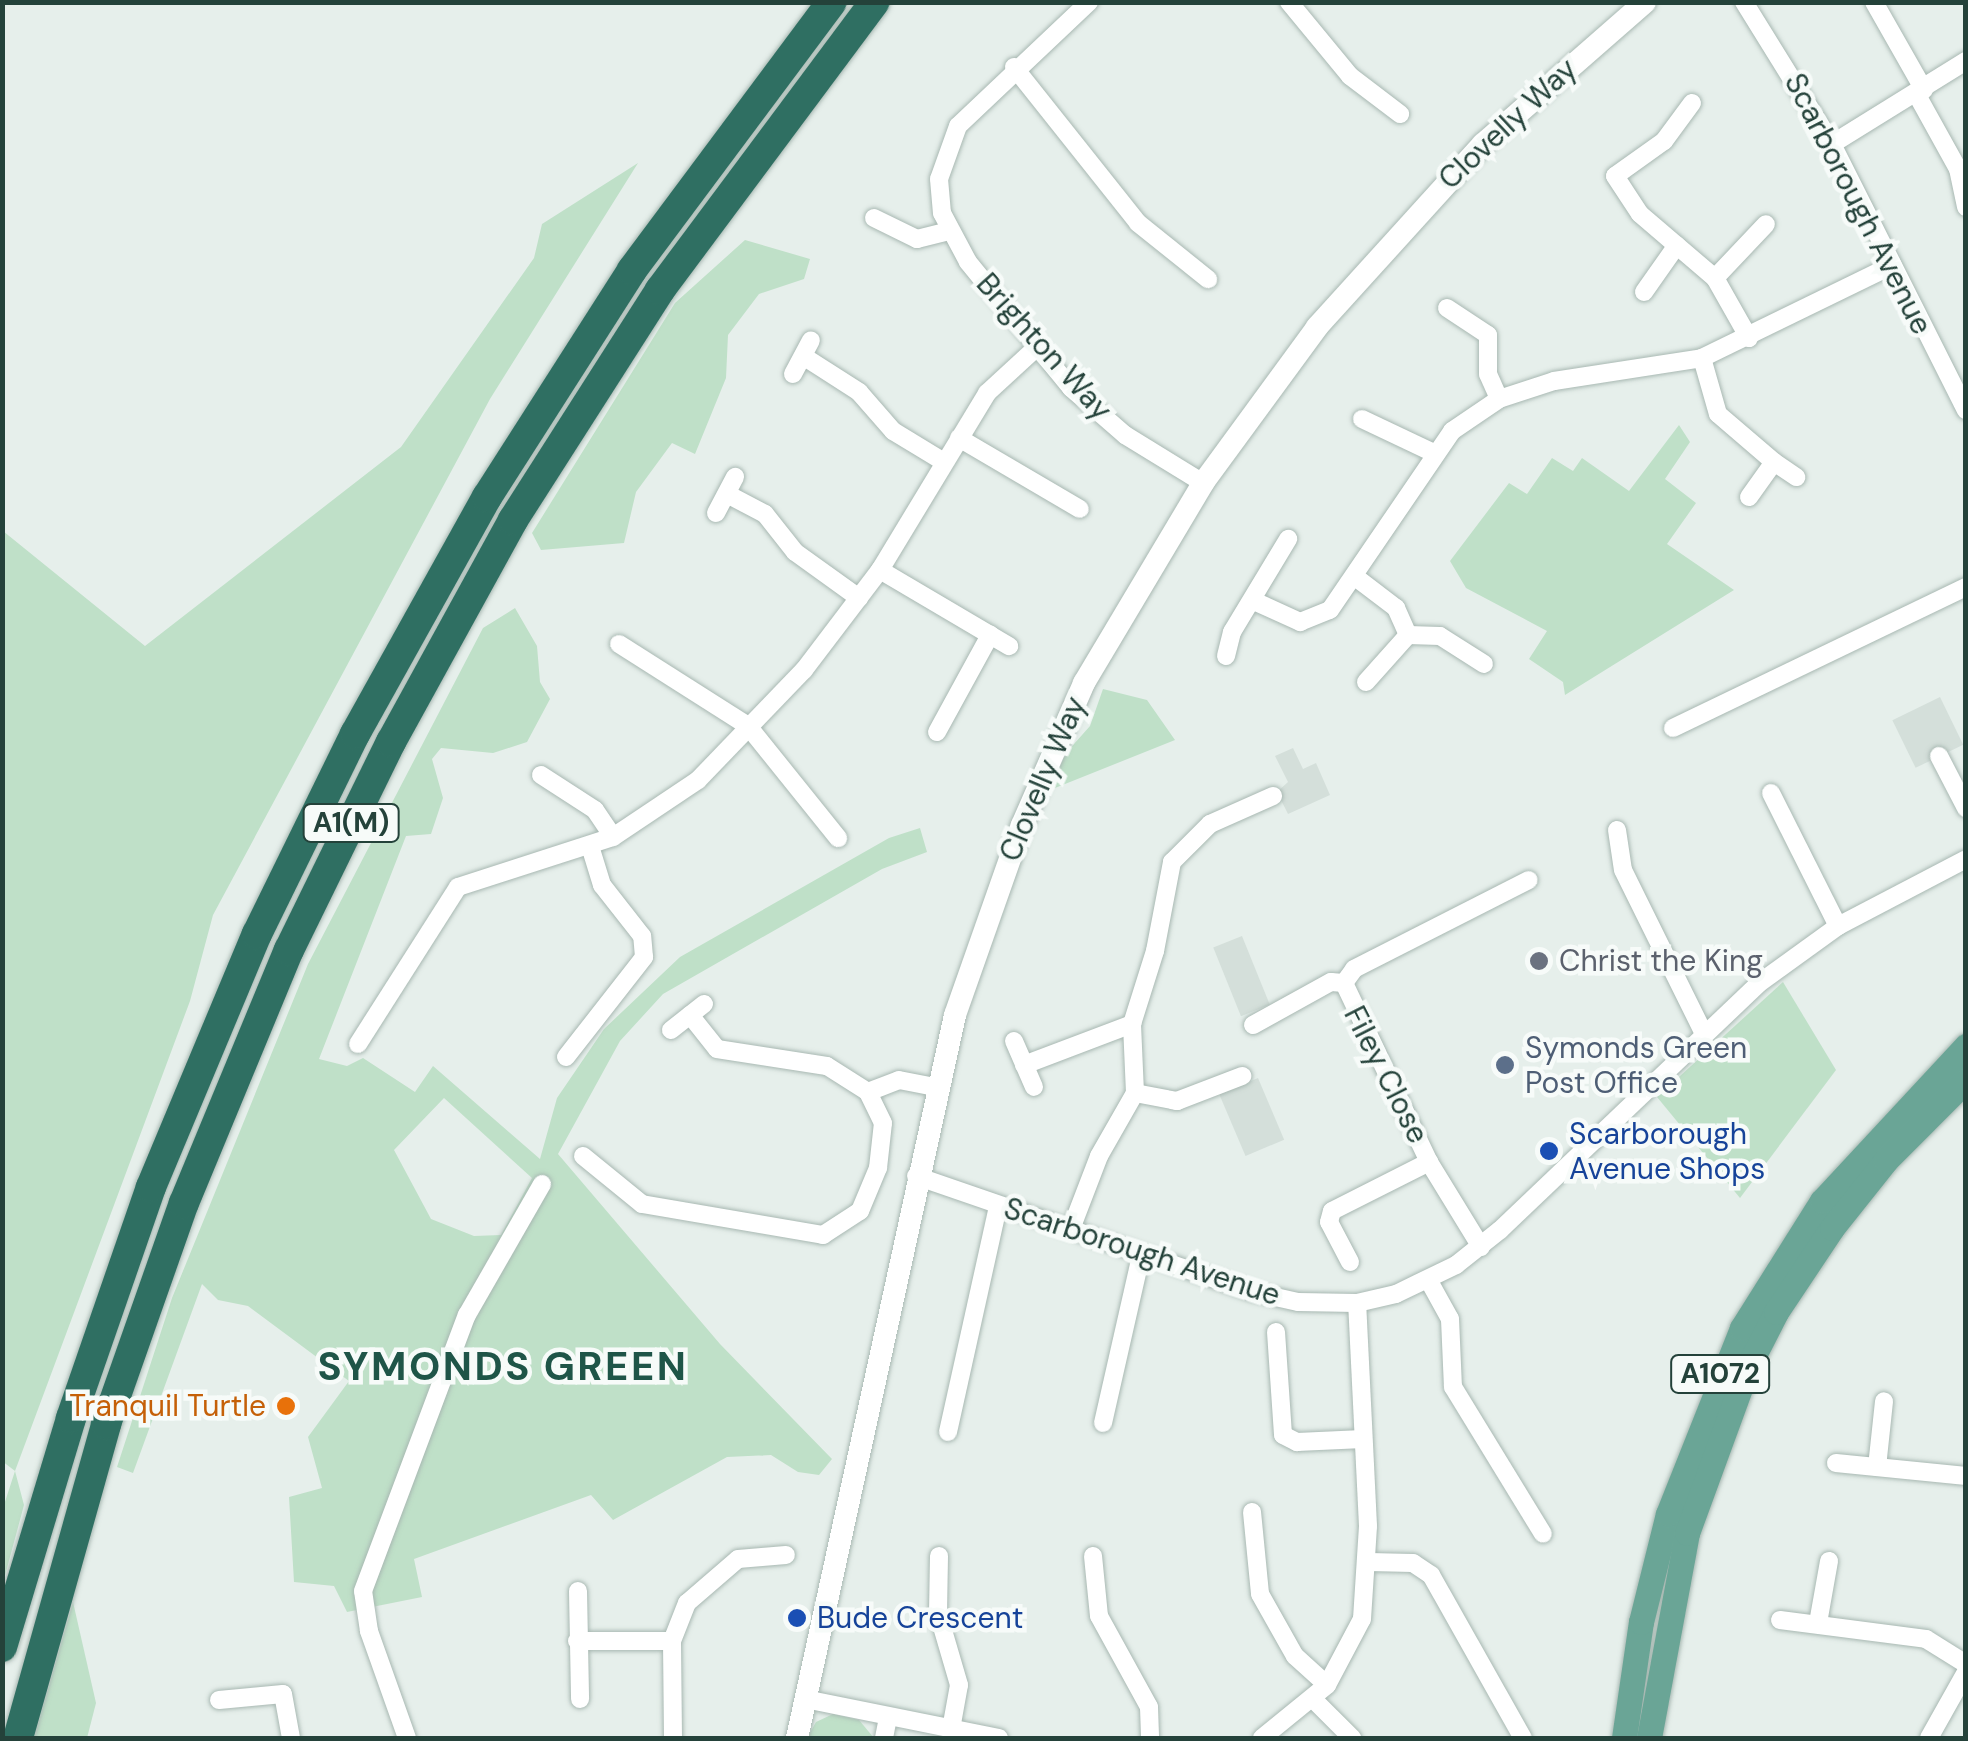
<!DOCTYPE html>
<style>
body{margin:0}
#map{position:relative;width:1968px;height:1741px;overflow:hidden;background:#e6efeb;font-family:"DM Sans",sans-serif}
div>[style]{position:absolute}
[style*='--x']{left:calc(var(--x)*1px);top:calc(var(--y)*1px);width:calc(var(--w)*1px);rotate:calc(var(--a)*1deg)}
.built>*{inset:0;background:#d4dfda;transform-origin:0 0}
.green>*{inset:0;background:#bfe0c8}
.roads{filter:drop-shadow(0 0 2px #a8b8b2) drop-shadow(0 0 2px #a8b8b2)}
.street>*{height:18px;margin:-9px;padding:0 9px;transform-origin:9px;border-radius:9px;background:#fff}
.secondary>*{height:22px;margin:-11px;padding:0 11px;transform-origin:11px;border-radius:11px;background:#fff}
.primary>*{height:25px;margin:-12.5px;padding:0 12.5px;transform-origin:12.5px;border-radius:12.5px;background:#6aa596}
.highway>*{height:30px;margin:-15px;padding:0 15px;transform-origin:15px;border-radius:15px;background:#2f6f62}
.dots>*{width:28px;height:28px;translate:-50% -50%;box-sizing:border-box;border:5px solid #f7fbf9;border-radius:50%}
span{translate:-50% -50%;white-space:nowrap;text-align:center;line-height:1.15;-webkit-text-stroke:9px #f7fbf9;paint-order:stroke}
.shield-label span{padding:2px 8px;background:#f7fbf9;border:2px solid;border-radius:8px;-webkit-text-stroke-width:0}
.shield-label{font-size:28px;color:#24423a;font-weight:700}
.street-label{font-size:30px;color:#24423a}
.worship-label{font-size:30px;color:#5b616d}
.left{translate:0 -50%;text-align:left}
.service-label{font-size:30px;color:#4e5e75}
.transit-label{font-size:30px;color:#164399}
.food-label{font-size:30px;color:#c56008}
.right{translate:-100% -50%;text-align:right}
.district-label{font-size:40px;color:#1f5548;font-weight:700;letter-spacing:2.5px}
.frame{position:absolute;inset:0;border:5px solid #24423a;pointer-events:none}
</style>
<div id="map">
<div class="built">
<div style="left:1940px;top:697px;width:53px;height:53px;rotate:64deg"></div>
<div style="clip-path:polygon(1293px 748px,1303px 769px,1316px 763px,1330px 795px,1288px 814px,1277px 792px,1288px 782px,1275px 756px)"></div>
<div style="left:1242px;top:936px;width:74px;height:31px;rotate:68deg"></div>
<div style="left:1258px;top:1078px;width:67px;height:42px;rotate:67deg"></div>
</div>
<div class="green">
<div style="clip-path:polygon(638px 163px,490px 399px,213px 915px,190px 1001px,15px 1471px,24px 1505px,3px 1583px,3px 1508px,15px 1471px,2px 1461px,3px 531px,145px 646px,401px 447px,534px 258px,542px 224px)"></div>
<div style="clip-path:polygon(745px 240px,810px 259px,804px 279px,759px 294px,728px 335px,726px 378px,695px 454px,672px 443px,636px 492px,624px 543px,541px 550px,532px 533px,675px 303px)"></div>
<div style="clip-path:polygon(1679px 425px,1690px 442px,1665px 479px,1696px 503px,1667px 544px,1734px 590px,1565px 695px,1563px 682px,1529px 659px,1547px 631px,1466px 588px,1450px 561px,1509px 483px,1527px 494px,1552px 458px,1573px 471px,1582px 458px,1629px 491px)"></div>
<div style="clip-path:polygon(evenodd,515px 608px,537px 646px,540px 682px,550px 699px,527px 742px,493px 753px,441px 748px,432px 759px,443px 798px,431px 834px,406px 836px,319px 1059px,347px 1066px,363px 1058px,415px 1092px,433px 1066px,540px 1159px,557px 1098px,604px 1029px,680px 957px,889px 838px,920px 828px,927px 852px,882px 869px,663px 994px,620px 1041px,558px 1154px,720px 1344px,832px 1459px,819px 1475px,798px 1472px,771px 1455px,727px 1457px,613px 1520px,591px 1495px,414px 1559px,422px 1597px,347px 1612px,334px 1586px,294px 1582px,289px 1497px,322px 1488px,308px 1437px,349px 1381px,248px 1306px,218px 1300px,202px 1284px,133px 1473px,117px 1467px,172px 1298px,308px 964px,483px 628px,515px 608px,444px 1098px,532px 1178px,501px 1235px,474px 1236px,431px 1219px,394px 1150px,444px 1098px)"></div>
<div style="clip-path:polygon(1103px 689px,1147px 700px,1175px 740px,1050px 790px,1066px 753px,1090px 726px)"></div>
<div style="clip-path:polygon(1783px 982px,1836px 1070px,1740px 1198px,1657px 1097px)"></div>
<div style="clip-path:polygon(73px 1602px,96px 1703px,87px 1738px,34px 1738px)"></div>
<div style="clip-path:polygon(833px 1714px,859px 1720px,874px 1738px,807px 1738px,816px 1722px)"></div>
</div>
<div class="roads">
<div class="street">
<div style="--x:1089;--y:2;--w:180;--a:136.6"></div>
<div style="--x:958;--y:126;--w:56;--a:109.7"></div>
<div style="--x:939;--y:179;--w:34;--a:85"></div>
<div style="--x:942;--y:213;--w:55;--a:62"></div>
<div style="--x:968;--y:262;--w:163;--a:50.7"></div>
<div style="--x:1071;--y:388;--w:72;--a:41"></div>
<div style="--x:1125;--y:435;--w:92;--a:31.6"></div>
<div style="--x:1289;--y:2;--w:96;--a:50.5"></div>
<div style="--x:1350;--y:76;--w:63;--a:37.2"></div>
<div style="--x:1744;--y:2;--w:167;--a:58.2"></div>
<div style="--x:1832;--y:144;--w:298;--a:63.3"></div>
<div style="--x:1874;--y:2;--w:101;--a:60.4"></div>
<div style="--x:1014;--y:67;--w:199;--a:51.5"></div>
<div style="--x:1138;--y:223;--w:90;--a:38.7"></div>
<div style="--x:1917;--y:95;--w:85;--a:61"></div>
<div style="--x:1958;--y:169;--w:39;--a:78"></div>
<div style="--x:1692;--y:103;--w:47;--a:126.4"></div>
<div style="--x:1664;--y:141;--w:60;--a:144.5"></div>
<div style="--x:1615;--y:176;--w:45;--a:56.7"></div>
<div style="--x:1640;--y:214;--w:99;--a:40.5"></div>
<div style="--x:1715;--y:278;--w:69;--a:60.5"></div>
<div style="--x:1832;--y:144;--w:158;--a:-31.8"></div>
<div style="--x:874;--y:218;--w:48;--a:26"></div>
<div style="--x:917;--y:239;--w:32;--a:-14"></div>
<div style="--x:1715;--y:278;--w:74;--a:-46.6"></div>
<div style="--x:1644;--y:292;--w:57;--a:-54.9"></div>
<div style="--x:1447;--y:308;--w:49;--a:33.4"></div>
<div style="--x:1488;--y:335;--w:39;--a:90"></div>
<div style="--x:1488;--y:374;--w:27;--a:66"></div>
<div style="--x:803;--y:356;--w:67;--a:32.7"></div>
<div style="--x:859;--y:392;--w:52;--a:48.9"></div>
<div style="--x:893;--y:431;--w:60;--a:31.3"></div>
<div style="--x:1702;--y:358;--w:58;--a:74.1"></div>
<div style="--x:1718;--y:414;--w:74;--a:40.6"></div>
<div style="--x:1774;--y:462;--w:43;--a:125.5"></div>
<div style="--x:793;--y:374;--w:38;--a:-62"></div>
<div style="--x:1362;--y:419;--w:80;--a:25.3"></div>
<div style="--x:959;--y:438;--w:140;--a:30.4"></div>
<div style="--x:1774;--y:462;--w:27;--a:34"></div>
<div style="--x:727;--y:494;--w:43;--a:27.8"></div>
<div style="--x:765;--y:514;--w:48;--a:51.7"></div>
<div style="--x:795;--y:552;--w:79;--a:35.7"></div>
<div style="--x:716;--y:513;--w:41;--a:-62.2"></div>
<div style="--x:880;--y:570;--w:150;--a:30.5"></div>
<div style="--x:1354;--y:576;--w:53;--a:37.3"></div>
<div style="--x:1396;--y:608;--w:30;--a:66"></div>
<div style="--x:1408;--y:635;--w:63;--a:131.8"></div>
<div style="--x:1254;--y:601;--w:51;--a:24.5"></div>
<div style="--x:1300;--y:622;--w:32;--a:-22"></div>
<div style="--x:1330;--y:610;--w:217;--a:-55.7"></div>
<div style="--x:1452;--y:431;--w:57;--a:-34.2"></div>
<div style="--x:1499;--y:399;--w:58;--a:-18.1"></div>
<div style="--x:1554;--y:381;--w:150;--a:-8.8"></div>
<div style="--x:1702;--y:358;--w:212;--a:-26"></div>
<div style="--x:1408;--y:635;--w:32;--a:2"></div>
<div style="--x:1440;--y:636;--w:52;--a:32.5"></div>
<div style="--x:619;--y:644;--w:153;--a:32.4"></div>
<div style="--x:748;--y:726;--w:144;--a:51.2"></div>
<div style="--x:1226;--y:656;--w:25;--a:-76"></div>
<div style="--x:1232;--y:632;--w:109;--a:-58.9"></div>
<div style="--x:1673;--y:728;--w:325;--a:-25.7"></div>
<div style="--x:937;--y:732;--w:111;--a:-61.3"></div>
<div style="--x:1939;--y:756;--w:59;--a:62.6"></div>
<div style="--x:541;--y:775;--w:64;--a:32.9"></div>
<div style="--x:595;--y:810;--w:32;--a:56"></div>
<div style="--x:1771;--y:793;--w:149;--a:63.3"></div>
<div style="--x:1617;--y:830;--w:40;--a:81.5"></div>
<div style="--x:1623;--y:870;--w:178;--a:63.7"></div>
<div style="--x:690;--y:1015;--w:43;--a:51.5"></div>
<div style="--x:717;--y:1049;--w:111;--a:8.8"></div>
<div style="--x:827;--y:1066;--w:49;--a:32.4"></div>
<div style="--x:868;--y:1092;--w:33;--a:-21"></div>
<div style="--x:899;--y:1080;--w:38;--a:11"></div>
<div style="--x:1253;--y:1025;--w:89;--a:-28.9"></div>
<div style="--x:1331;--y:982;--w:13;--a:4"></div>
<div style="--x:671;--y:1030;--w:42;--a:-38.2"></div>
<div style="--x:1014;--y:1041;--w:50;--a:66.5"></div>
<div style="--x:358;--y:1044;--w:186;--a:-57.5"></div>
<div style="--x:458;--y:887;--w:163;--a:-17.9"></div>
<div style="--x:613;--y:837;--w:102;--a:-33.8"></div>
<div style="--x:698;--y:780;--w:153;--a:-46.1"></div>
<div style="--x:804;--y:670;--w:126;--a:-52.8"></div>
<div style="--x:880;--y:570;--w:207;--a:-58.8"></div>
<div style="--x:987;--y:393;--w:68;--a:-42.6"></div>
<div style="--x:566;--y:1057;--w:127;--a:-52"></div>
<div style="--x:644;--y:957;--w:21;--a:-95"></div>
<div style="--x:642;--y:936;--w:65;--a:-128.1"></div>
<div style="--x:602;--y:885;--w:41;--a:-107.1"></div>
<div style="--x:1024;--y:1065;--w:116;--a:-20.8"></div>
<div style="--x:1135;--y:1093;--w:43;--a:10.8"></div>
<div style="--x:1177;--y:1101;--w:70;--a:-21"></div>
<div style="--x:583;--y:1156;--w:76;--a:39.1"></div>
<div style="--x:642;--y:1204;--w:184;--a:9.7"></div>
<div style="--x:823;--y:1235;--w:44;--a:-33"></div>
<div style="--x:860;--y:1211;--w:47;--a:-67.3"></div>
<div style="--x:878;--y:1168;--w:45;--a:-83.7"></div>
<div style="--x:883;--y:1123;--w:34;--a:-116"></div>
<div style="--x:916;--y:1176;--w:356;--a:19"></div>
<div style="--x:1253;--y:1292;--w:46;--a:12.5"></div>
<div style="--x:1298;--y:1302;--w:59;--a:1"></div>
<div style="--x:1357;--y:1303;--w:40;--a:-13"></div>
<div style="--x:1396;--y:1294;--w:67;--a:-25.8"></div>
<div style="--x:1456;--y:1265;--w:56;--a:-38.5"></div>
<div style="--x:1500;--y:1230;--w:356;--a:-43.6"></div>
<div style="--x:1758;--y:984;--w:99;--a:-35.9"></div>
<div style="--x:1838;--y:926;--w:144;--a:-27.6"></div>
<div style="--x:1071;--y:1229;--w:78;--a:-69"></div>
<div style="--x:1099;--y:1156;--w:73;--a:-60.3"></div>
<div style="--x:1135;--y:1093;--w:69;--a:-92.5"></div>
<div style="--x:1132;--y:1024;--w:77;--a:-72.5"></div>
<div style="--x:1155;--y:951;--w:91;--a:-79.2"></div>
<div style="--x:1172;--y:862;--w:54;--a:-45"></div>
<div style="--x:1210;--y:824;--w:69;--a:-24"></div>
<div style="--x:1481;--y:1247;--w:100;--a:-121.5"></div>
<div style="--x:1429;--y:1162;--w:198;--a:-115.4"></div>
<div style="--x:1344;--y:983;--w:17;--a:-54"></div>
<div style="--x:1354;--y:969;--w:196;--a:-27"></div>
<div style="--x:1350;--y:1262;--w:45;--a:-117.7"></div>
<div style="--x:1329;--y:1222;--w:11;--a:-75"></div>
<div style="--x:1332;--y:1211;--w:109;--a:-26.8"></div>
<div style="--x:1429;--y:1281;--w:43;--a:61.1"></div>
<div style="--x:1450;--y:1319;--w:68;--a:87.5"></div>
<div style="--x:1453;--y:1387;--w:172;--a:58.5"></div>
<div style="--x:1276;--y:1332;--w:103;--a:86.1"></div>
<div style="--x:1283;--y:1435;--w:16;--a:27"></div>
<div style="--x:1297;--y:1442;--w:66;--a:-2.6"></div>
<div style="--x:1103;--y:1423;--w:171;--a:-77.2"></div>
<div style="--x:948;--y:1432;--w:231;--a:-77.5"></div>
<div style="--x:1836;--y:1463;--w:131;--a:5.7"></div>
<div style="--x:1877;--y:1467;--w:66;--a:-83.9"></div>
<div style="--x:1252;--y:1512;--w:82;--a:84.4"></div>
<div style="--x:1260;--y:1594;--w:71;--a:60.6"></div>
<div style="--x:1295;--y:1656;--w:43;--a:42.2"></div>
<div style="--x:939;--y:1556;--w:57;--a:91"></div>
<div style="--x:938;--y:1613;--w:75;--a:73.7"></div>
<div style="--x:959;--y:1685;--w:45;--a:100.3"></div>
<div style="--x:1093;--y:1556;--w:60;--a:84.3"></div>
<div style="--x:1099;--y:1616;--w:104;--a:61.2"></div>
<div style="--x:1149;--y:1707;--w:31;--a:88"></div>
<div style="--x:1369;--y:1562;--w:44;--a:1.3"></div>
<div style="--x:1413;--y:1563;--w:22;--a:34"></div>
<div style="--x:1431;--y:1575;--w:187;--a:60.6"></div>
<div style="--x:578;--y:1591;--w:108;--a:88.9"></div>
<div style="--x:1780;--y:1620;--w:147;--a:7.4"></div>
<div style="--x:1926;--y:1639;--w:47;--a:32"></div>
<div style="--x:1818;--y:1623;--w:63;--a:-79.9"></div>
<div style="--x:577;--y:1641;--w:95;--a:0"></div>
<div style="--x:805;--y:1699;--w:198;--a:11.4"></div>
<div style="--x:219;--y:1700;--w:64;--a:-5.4"></div>
<div style="--x:283;--y:1694;--w:45;--a:79.7"></div>
<div style="--x:1314;--y:1700;--w:54;--a:45"></div>
<div style="--x:407;--y:1738;--w:114;--a:-109.6"></div>
<div style="--x:369;--y:1631;--w:40;--a:-98.5"></div>
<div style="--x:363;--y:1591;--w:295;--a:-69.4"></div>
<div style="--x:467;--y:1315;--w:151;--a:-60.2"></div>
<div style="--x:673;--y:1738;--w:97;--a:-90.6"></div>
<div style="--x:672;--y:1641;--w:41;--a:-68.5"></div>
<div style="--x:687;--y:1603;--w:67;--a:-40.8"></div>
<div style="--x:738;--y:1559;--w:48;--a:-4.8"></div>
<div style="--x:884;--y:1738;--w:21;--a:-79"></div>
<div style="--x:1262;--y:1738;--w:84;--a:-39.2"></div>
<div style="--x:1327;--y:1685;--w:75;--a:-62.1"></div>
<div style="--x:1362;--y:1619;--w:93;--a:-86.3"></div>
<div style="--x:1368;--y:1526;--w:223;--a:-92.8"></div>
<div style="--x:1929;--y:1738;--w:76;--a:-60.7"></div>
</div>
<div class="secondary">
<div style="--x:797;--y:1738;--w:740;--a:-77.67"></div>
<div style="--x:955;--y:1015;--w:201;--a:-70.6"></div>
<div style="--x:1022;--y:825;--w:155;--a:-66.4"></div>
<div style="--x:1084;--y:683;--w:233;--a:-59.2"></div>
<div style="--x:1203;--y:483;--w:193;--a:-53.8"></div>
<div style="--x:1317;--y:327;--w:247;--a:-47.8"></div>
<div style="--x:1483;--y:144;--w:215;--a:-41.2"></div>
</div>
<div class="primary">
<div style="--x:1624;--y:1738;--w:117;--a:-81.7"></div>
<div style="--x:1641;--y:1622;--w:111;--a:-76"></div>
<div style="--x:1668;--y:1514;--w:200;--a:-68.3"></div>
<div style="--x:1742;--y:1328;--w:150;--a:-57.8"></div>
<div style="--x:1822;--y:1201;--w:212;--a:-47.1"></div>
<div style="--x:1649;--y:1738;--w:208;--a:-79.5"></div>
<div style="--x:1687;--y:1533;--w:175;--a:-69.9"></div>
<div style="--x:1747;--y:1369;--w:64;--a:-63"></div>
<div style="--x:1776;--y:1312;--w:101;--a:-56.3"></div>
<div style="--x:1832;--y:1228;--w:87;--a:-51.5"></div>
<div style="--x:1886;--y:1160;--w:113;--a:-45"></div>
</div>
<div class="highway">
<div style="--x:2;--y:1647;--w:239;--a:-73.2"></div>
<div style="--x:71;--y:1418;--w:244;--a:-70.9"></div>
<div style="--x:151;--y:1187;--w:274;--a:-67.3"></div>
<div style="--x:257;--y:934;--w:223;--a:-63.9"></div>
<div style="--x:355;--y:734;--w:271;--a:-60.9"></div>
<div style="--x:487;--y:497;--w:269;--a:-57.4"></div>
<div style="--x:632;--y:270;--w:334;--a:-53.3"></div>
<div style="--x:18;--y:1738;--w:326;--a:-74.3"></div>
<div style="--x:106;--y:1424;--w:234;--a:-70.6"></div>
<div style="--x:184;--y:1203;--w:274;--a:-67.5"></div>
<div style="--x:289;--y:950;--w:232;--a:-63.9"></div>
<div style="--x:391;--y:742;--w:253;--a:-61.2"></div>
<div style="--x:513;--y:520;--w:273;--a:-57.4"></div>
<div style="--x:660;--y:290;--w:359;--a:-53.3"></div>
</div>
</div>
<div class="dots">
<div style="left:1539px;top:961px;background:#6b7280"></div>
<div style="left:1505px;top:1065px;background:#5c6f8a"></div>
<div style="left:1549px;top:1151px;background:#1a4fb4"></div>
<div style="left:286px;top:1406px;background:#e8710a"></div>
<div style="left:797px;top:1618px;background:#1a4fb4"></div>
</div>
<div class="shield-label">
<span style="left:351px;top:823px">A1(M)</span>
<span style="left:1720px;top:1374px">A1072</span>
</div>
<div class="street-label">
<span style="left:1508px;top:124px;rotate:-43deg">Clovelly Way</span>
<span style="left:1858px;top:204px;rotate:63deg">Scarborough Avenue</span>
<span style="left:1044px;top:347px;rotate:48deg">Brighton Way</span>
<span style="left:1043px;top:779px;rotate:-67deg">Clovelly Way</span>
<span style="left:1386px;top:1075px;rotate:63deg">Filey Close</span>
<span style="left:1142px;top:1252px;rotate:18deg">Scarborough Avenue</span>
</div>
<div class="worship-label">
<span class="left" style="left:1559px;top:961px">Christ the King</span>
</div>
<div class="service-label">
<span class="left" style="left:1525px;top:1065px">Symonds Green<br>Post Office</span>
</div>
<div class="transit-label">
<span class="left" style="left:1569px;top:1151px">Scarborough<br>Avenue Shops</span>
<span class="left" style="left:817px;top:1618px">Bude Crescent</span>
</div>
<div class="food-label">
<span class="right" style="left:266px;top:1406px">Tranquil Turtle</span>
</div>
<div class="district-label">
<span style="left:503px;top:1366px">SYMONDS GREEN</span>
</div>
<div class="frame"></div>
</div>
